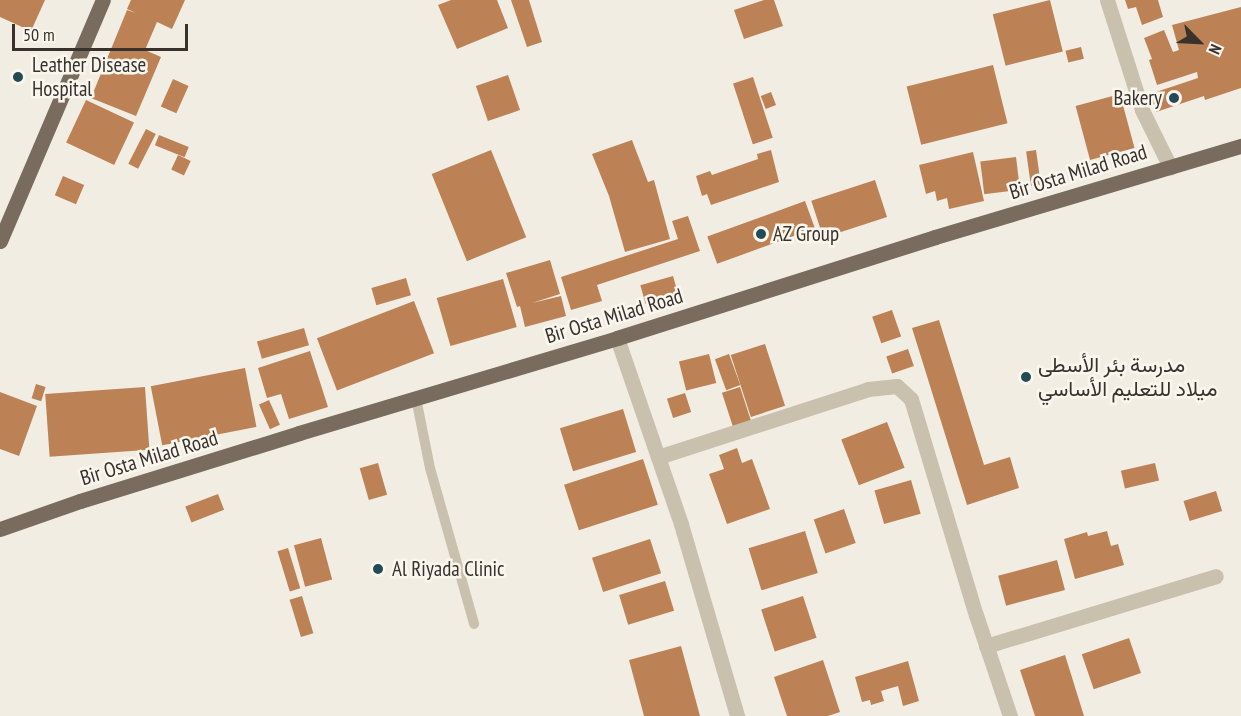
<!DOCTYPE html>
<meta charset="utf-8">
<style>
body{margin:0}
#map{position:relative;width:1241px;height:716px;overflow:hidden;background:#f2ede2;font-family:"PT Sans Narrow",Vazirmatn,sans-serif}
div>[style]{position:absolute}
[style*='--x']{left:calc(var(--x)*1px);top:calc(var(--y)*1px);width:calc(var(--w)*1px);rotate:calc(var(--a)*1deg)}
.building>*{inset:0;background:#bc8256;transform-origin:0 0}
.lane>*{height:10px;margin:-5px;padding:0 5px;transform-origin:5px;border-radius:5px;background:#c9c0ae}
.street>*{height:15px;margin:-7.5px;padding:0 7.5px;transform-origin:7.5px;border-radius:7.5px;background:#c9c0ae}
.primary>*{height:15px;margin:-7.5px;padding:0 7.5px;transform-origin:7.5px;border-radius:7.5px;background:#796c5e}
.dots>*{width:16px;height:16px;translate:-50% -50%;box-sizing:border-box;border:3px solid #f9f6ee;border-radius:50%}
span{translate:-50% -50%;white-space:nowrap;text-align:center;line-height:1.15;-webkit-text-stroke:5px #f9f6ee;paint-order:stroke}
.poi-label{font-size:21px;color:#39322c}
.left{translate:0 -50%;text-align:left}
.right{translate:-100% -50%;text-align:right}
.street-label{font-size:21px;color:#39322c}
.north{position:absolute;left:1169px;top:12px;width:60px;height:60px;-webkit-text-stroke:4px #f9f6ee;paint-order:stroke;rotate:114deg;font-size:16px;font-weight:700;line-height:24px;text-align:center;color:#39322c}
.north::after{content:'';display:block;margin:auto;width:21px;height:27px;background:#39322c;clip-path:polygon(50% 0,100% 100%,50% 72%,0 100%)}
.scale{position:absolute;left:12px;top:24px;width:176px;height:27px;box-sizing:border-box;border:3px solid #39322c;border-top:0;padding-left:8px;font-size:18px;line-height:21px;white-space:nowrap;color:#39322c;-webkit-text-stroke:4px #f9f6ee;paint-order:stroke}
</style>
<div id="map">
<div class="building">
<div style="clip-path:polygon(0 0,45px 0,31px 31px,0 17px)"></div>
<div style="clip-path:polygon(131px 0,185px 0,172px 29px,157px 22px,145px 50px,161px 57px,136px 116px,91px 98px,127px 10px,136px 13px,127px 9px)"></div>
<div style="clip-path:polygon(451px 0,497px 0,508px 28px,457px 49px,438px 5px)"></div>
<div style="clip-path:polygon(511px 0,529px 0,542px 42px,527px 47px)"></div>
<div style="clip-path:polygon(764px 0,774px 0,783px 26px,744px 39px,734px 10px)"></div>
<div style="left:1050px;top:0;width:53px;height:59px;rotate:76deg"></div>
<div style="clip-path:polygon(1125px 0,1158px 0,1163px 17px,1142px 25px,1136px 7px,1128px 9px)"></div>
<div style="clip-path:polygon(1241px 7px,1241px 88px,1205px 100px,1204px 96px,1156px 112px,1150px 94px,1198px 78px,1197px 72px,1157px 85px,1149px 60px,1152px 59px,1144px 38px,1164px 30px,1173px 52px,1179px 50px,1172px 25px)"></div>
<div style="left:1081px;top:47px;width:12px;height:16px;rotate:76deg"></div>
<div style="left:993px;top:65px;width:60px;height:89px;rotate:76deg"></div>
<div style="left:508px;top:75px;width:37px;height:34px;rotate:71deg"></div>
<div style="left:753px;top:77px;width:64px;height:21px;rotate:72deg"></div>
<div style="left:173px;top:79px;width:17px;height:30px;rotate:24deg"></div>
<div style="left:771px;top:92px;width:14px;height:11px;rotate:69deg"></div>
<div style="left:1120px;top:94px;width:56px;height:46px;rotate:75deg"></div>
<div style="left:86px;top:100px;width:53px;height:47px;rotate:25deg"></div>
<div style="left:146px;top:129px;width:11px;height:39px;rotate:27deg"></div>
<div style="left:159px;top:135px;width:32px;height:11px;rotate:22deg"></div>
<div style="clip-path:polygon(632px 140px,648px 182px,654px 180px,670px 239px,625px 252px,609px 196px,592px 154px)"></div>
<div style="left:491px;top:150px;width:94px;height:64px;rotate:68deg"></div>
<div style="clip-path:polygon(771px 150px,779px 182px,711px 205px,707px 194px,702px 196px,696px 176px,710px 171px,712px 175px,758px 159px,757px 154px)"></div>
<div style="left:1036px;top:150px;width:35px;height:10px;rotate:82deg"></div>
<div style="clip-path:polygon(973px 152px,984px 201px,949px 209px,947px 198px,937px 201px,935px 191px,926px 194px,919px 165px)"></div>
<div style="left:178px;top:155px;width:14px;height:16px;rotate:25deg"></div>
<div style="left:1016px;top:157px;width:33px;height:36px;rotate:83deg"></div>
<div style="left:63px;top:176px;width:23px;height:21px;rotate:23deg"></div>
<div style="left:875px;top:180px;width:39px;height:67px;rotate:72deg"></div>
<div style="left:805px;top:201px;width:29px;height:104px;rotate:70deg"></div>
<div style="clip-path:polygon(688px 216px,700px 251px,597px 285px,602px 301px,571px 310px,561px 277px,678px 239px,672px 221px)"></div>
<div style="clip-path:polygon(550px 260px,560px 294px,532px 303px,561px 296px,566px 316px,525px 327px,520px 306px,517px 307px,506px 273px)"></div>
<div style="left:673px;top:276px;width:19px;height:34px;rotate:74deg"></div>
<div style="left:406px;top:278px;width:18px;height:36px;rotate:74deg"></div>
<div style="left:503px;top:279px;width:50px;height:69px;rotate:74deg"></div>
<div style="left:414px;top:301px;width:56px;height:104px;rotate:69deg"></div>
<div style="left:892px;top:310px;width:28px;height:21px;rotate:71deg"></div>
<div style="clip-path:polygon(939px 320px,984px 465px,1010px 457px,1019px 488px,967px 505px,912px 328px)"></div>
<div style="left:304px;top:328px;width:18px;height:49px;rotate:74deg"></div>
<div style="left:765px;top:344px;width:65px;height:36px;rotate:72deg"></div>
<div style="left:908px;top:349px;width:18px;height:23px;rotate:71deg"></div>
<div style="clip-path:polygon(310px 351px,328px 407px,289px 419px,281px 394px,267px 398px,258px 368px)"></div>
<div style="left:709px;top:354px;width:30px;height:31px;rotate:76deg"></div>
<div style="left:729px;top:354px;width:33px;height:15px;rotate:70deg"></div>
<div style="left:245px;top:368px;width:60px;height:96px;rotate:79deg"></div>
<div style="left:36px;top:384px;width:10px;height:15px;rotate:17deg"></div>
<div style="left:145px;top:387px;width:63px;height:100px;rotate:86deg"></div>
<div style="left:740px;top:387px;width:36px;height:19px;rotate:72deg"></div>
<div style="clip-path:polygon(0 392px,37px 406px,19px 456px,0 449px)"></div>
<div style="left:685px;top:393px;width:20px;height:19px;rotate:72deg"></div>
<div style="left:269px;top:400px;width:27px;height:11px;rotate:66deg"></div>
<div style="left:623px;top:409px;width:45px;height:66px;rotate:73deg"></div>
<div style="left:887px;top:422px;width:49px;height:49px;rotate:69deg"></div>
<div style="clip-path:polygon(737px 448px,742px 463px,752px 459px,770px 509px,727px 524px,709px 474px,724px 469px,719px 455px)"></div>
<div style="left:643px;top:459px;width:48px;height:83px;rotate:72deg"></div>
<div style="left:378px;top:463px;width:33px;height:19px;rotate:74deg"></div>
<div style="left:1155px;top:463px;width:18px;height:35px;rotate:77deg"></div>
<div style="left:911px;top:480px;width:35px;height:38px;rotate:74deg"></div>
<div style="left:1216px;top:491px;width:21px;height:34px;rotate:73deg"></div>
<div style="left:218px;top:494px;width:17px;height:35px;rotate:69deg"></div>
<div style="left:844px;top:509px;width:36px;height:32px;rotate:71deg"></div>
<div style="left:805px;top:531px;width:44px;height:59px;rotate:73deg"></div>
<div style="clip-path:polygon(1107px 531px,1111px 546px,1118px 544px,1124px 565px,1075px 579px,1064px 539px,1087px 532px,1088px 536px)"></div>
<div style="left:321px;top:538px;width:43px;height:28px;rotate:75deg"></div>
<div style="left:650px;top:539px;width:36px;height:61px;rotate:72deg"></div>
<div style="left:288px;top:548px;width:42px;height:11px;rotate:73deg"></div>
<div style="left:1057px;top:560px;width:31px;height:61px;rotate:75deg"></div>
<div style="left:665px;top:581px;width:31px;height:48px;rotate:73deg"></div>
<div style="left:302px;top:596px;width:39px;height:13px;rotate:73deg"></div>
<div style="left:803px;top:596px;width:44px;height:44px;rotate:72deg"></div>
<div style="left:1129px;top:638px;width:37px;height:50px;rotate:71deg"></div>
<div style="clip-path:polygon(681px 646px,700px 716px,644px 716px,629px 660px)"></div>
<div style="clip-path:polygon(1065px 655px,1084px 716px,1035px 716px,1020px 670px)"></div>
<div style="clip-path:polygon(823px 660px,840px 712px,828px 716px,787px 716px,774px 677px)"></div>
<div style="clip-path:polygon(908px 661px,919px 701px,903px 706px,898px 686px,881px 691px,884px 701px,871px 705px,870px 700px,862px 702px,855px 677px)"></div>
</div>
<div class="lane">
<div style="--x:416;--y:398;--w:71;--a:78.7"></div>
<div style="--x:430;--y:468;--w:162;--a:74.2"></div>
</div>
<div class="street">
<div style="--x:1107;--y:0;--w:115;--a:72.3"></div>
<div style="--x:1142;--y:110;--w:64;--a:63.8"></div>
<div style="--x:617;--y:338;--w:197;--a:71"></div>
<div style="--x:681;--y:524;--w:200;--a:73.7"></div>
<div style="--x:658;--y:457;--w:221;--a:-17.9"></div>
<div style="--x:868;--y:389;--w:29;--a:-6"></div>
<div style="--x:897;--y:386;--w:19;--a:43"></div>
<div style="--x:911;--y:399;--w:226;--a:73.3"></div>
<div style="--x:976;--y:615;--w:107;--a:71.4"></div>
<div style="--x:986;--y:646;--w:240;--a:-16.9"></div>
</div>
<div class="primary">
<div style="--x:0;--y:241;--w:262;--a:-66.9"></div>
<div style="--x:0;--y:529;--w:85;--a:-19.3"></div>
<div style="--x:80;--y:501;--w:229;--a:-17.2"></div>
<div style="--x:299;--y:433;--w:332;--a:-16.6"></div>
<div style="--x:617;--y:338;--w:334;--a:-17.6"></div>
<div style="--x:935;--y:237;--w:319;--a:-16.6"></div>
</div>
<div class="dots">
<div style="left:18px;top:77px;background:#254a57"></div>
<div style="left:1174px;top:98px;background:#254a57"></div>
<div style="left:761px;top:234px;background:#254a57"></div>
<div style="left:1026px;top:377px;background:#254a57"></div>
<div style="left:378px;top:569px;background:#254a57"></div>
</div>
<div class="poi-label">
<span class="left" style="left:32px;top:77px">Leather Disease<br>Hospital</span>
<span class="right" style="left:1162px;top:98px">Bakery</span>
<span class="left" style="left:773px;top:234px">AZ Group</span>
<span class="left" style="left:1038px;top:377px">مدرسة بئر الأسطى<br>ميلاد للتعليم الأساسي</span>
<span class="left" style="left:392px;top:569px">Al Riyada Clinic</span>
</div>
<div class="street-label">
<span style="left:1078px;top:172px;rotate:-17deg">Bir Osta Milad Road</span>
<span style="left:614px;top:316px;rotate:-17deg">Bir Osta Milad Road</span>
<span style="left:149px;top:458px;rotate:-17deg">Bir Osta Milad Road</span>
</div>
<div class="north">N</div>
<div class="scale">50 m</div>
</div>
